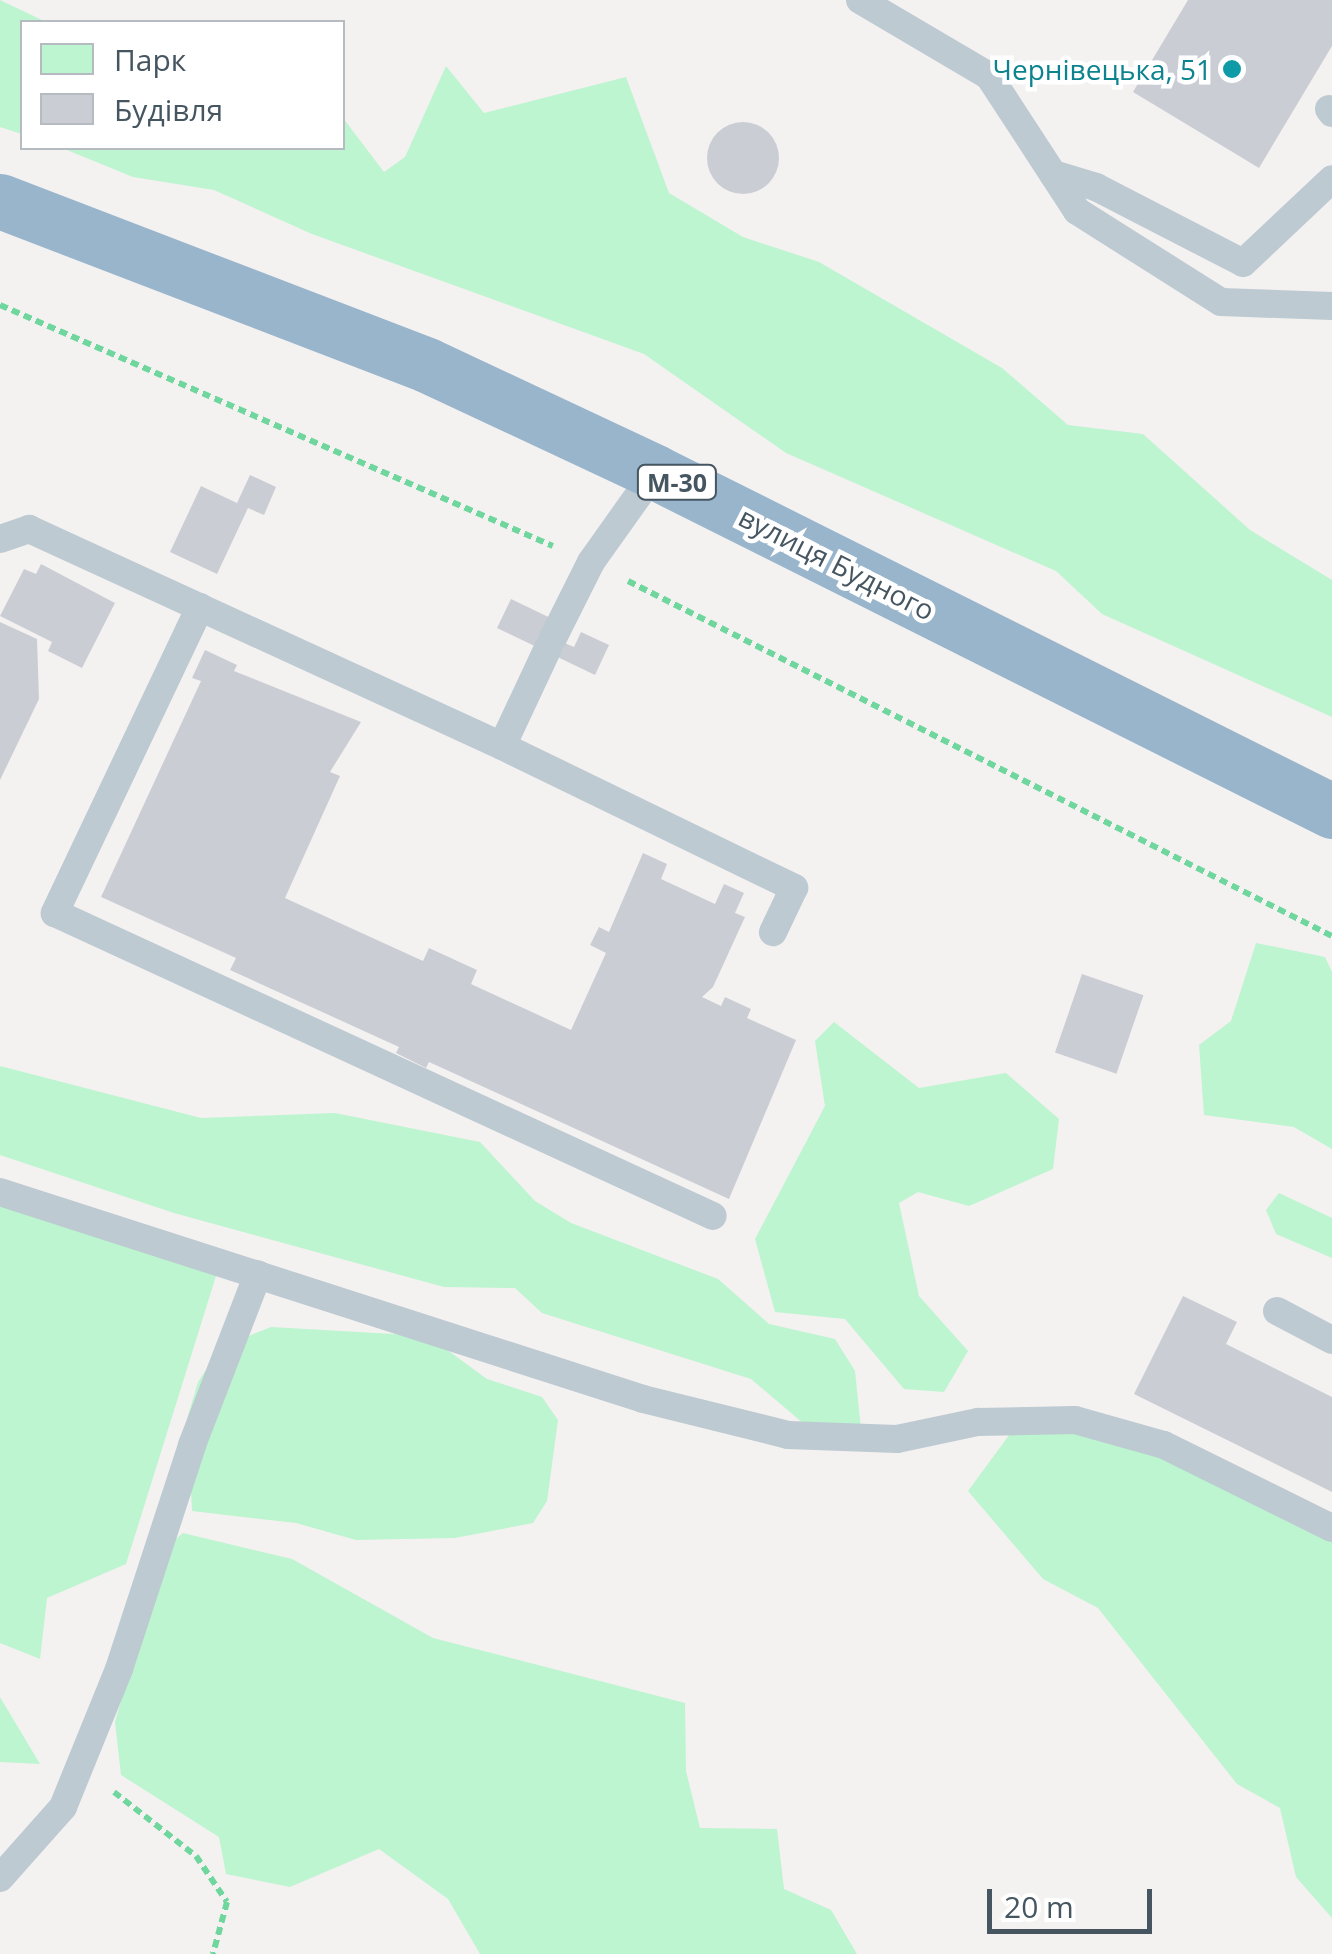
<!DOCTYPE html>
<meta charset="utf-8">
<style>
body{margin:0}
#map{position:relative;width:1332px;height:1954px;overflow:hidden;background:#f4f1f1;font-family:"Open Sans",sans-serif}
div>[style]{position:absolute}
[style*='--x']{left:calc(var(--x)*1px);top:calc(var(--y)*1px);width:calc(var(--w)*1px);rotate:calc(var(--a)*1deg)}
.green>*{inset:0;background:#bcf5cf}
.building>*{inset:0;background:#caced4;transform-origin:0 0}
.round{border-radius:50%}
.path>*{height:6px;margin-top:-3px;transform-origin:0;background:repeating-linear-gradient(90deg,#6fd79e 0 8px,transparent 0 13px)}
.service>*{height:28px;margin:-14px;padding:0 14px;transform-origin:14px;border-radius:14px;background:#bdcad2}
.trunk>*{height:55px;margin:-27.5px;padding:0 27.5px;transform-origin:27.5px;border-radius:27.5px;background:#99b5cc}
.dots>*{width:28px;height:28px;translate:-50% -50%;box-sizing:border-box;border:5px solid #fff;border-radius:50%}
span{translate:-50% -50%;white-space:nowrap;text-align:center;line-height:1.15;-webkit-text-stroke:9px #fff;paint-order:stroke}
.shield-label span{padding:2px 8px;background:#fff;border:2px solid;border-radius:8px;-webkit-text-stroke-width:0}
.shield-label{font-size:25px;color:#465661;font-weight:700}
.culture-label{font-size:28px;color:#0d838f}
.right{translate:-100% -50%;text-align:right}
.street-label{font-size:28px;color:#465661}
.legend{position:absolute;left:20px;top:20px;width:325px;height:130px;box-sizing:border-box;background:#fff;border:2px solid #b5bbc0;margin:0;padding:12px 18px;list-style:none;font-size:30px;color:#465661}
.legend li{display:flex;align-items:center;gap:20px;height:50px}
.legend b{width:50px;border:2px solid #b5bbc0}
.scale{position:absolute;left:987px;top:1889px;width:165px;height:45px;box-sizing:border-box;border:5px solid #465661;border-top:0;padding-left:12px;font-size:30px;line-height:35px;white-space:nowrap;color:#465661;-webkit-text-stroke:8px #fff;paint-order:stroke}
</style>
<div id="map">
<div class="green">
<div style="clip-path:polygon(0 0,46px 22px,22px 22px,22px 134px,0 127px)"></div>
<div style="clip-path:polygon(446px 66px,484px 113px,626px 77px,669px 193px,743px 237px,819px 262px,1002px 368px,1068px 425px,1143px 434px,1250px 530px,1332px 580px,1332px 717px,1102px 614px,1056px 571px,786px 453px,644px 354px,312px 234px,214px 190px,133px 177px,62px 148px,342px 148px,343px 118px,384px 172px,405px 157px)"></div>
<div style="clip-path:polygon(1256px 943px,1325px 957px,1332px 972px,1332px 1149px,1294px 1127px,1204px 1115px,1199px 1045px,1231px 1021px)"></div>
<div style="clip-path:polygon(834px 1022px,919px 1088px,1006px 1073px,1059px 1119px,1053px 1169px,969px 1206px,918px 1192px,899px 1203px,919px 1296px,968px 1351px,944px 1392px,904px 1389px,845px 1319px,775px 1312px,755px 1239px,825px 1106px,815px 1041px)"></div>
<div style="clip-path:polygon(0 1066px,201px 1118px,335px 1113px,480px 1142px,535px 1201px,571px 1223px,718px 1279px,769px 1324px,835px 1339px,855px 1371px,861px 1429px,817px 1435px,751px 1379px,542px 1313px,515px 1288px,444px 1287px,174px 1213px,0 1155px)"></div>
<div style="clip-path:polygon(0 1192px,216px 1276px,126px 1564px,47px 1598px,40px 1659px,0 1643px)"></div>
<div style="clip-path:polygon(1279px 1193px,1332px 1218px,1332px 1258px,1276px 1234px,1266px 1210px)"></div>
<div style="clip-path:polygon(271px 1327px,428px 1336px,487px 1379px,542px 1397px,558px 1420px,547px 1501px,533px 1523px,455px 1538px,356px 1540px,296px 1523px,192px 1511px,187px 1419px,198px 1382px,221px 1347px)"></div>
<div style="clip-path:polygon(1075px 1420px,1332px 1521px,1332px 1918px,1296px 1877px,1280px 1808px,1237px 1784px,1098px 1608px,1043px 1579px,968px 1491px,1018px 1423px)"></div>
<div style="clip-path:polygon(183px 1533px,292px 1559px,433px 1638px,685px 1703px,686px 1771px,700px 1828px,777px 1829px,784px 1889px,831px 1910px,857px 1954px,480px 1954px,448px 1899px,379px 1849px,290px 1887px,226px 1874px,219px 1837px,121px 1775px,115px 1722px,163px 1550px)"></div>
<div style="clip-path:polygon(0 1697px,40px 1764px,0 1762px)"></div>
</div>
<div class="building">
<div style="clip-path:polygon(1188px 0,1332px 0,1332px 46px,1259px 168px,1133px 92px)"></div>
<div class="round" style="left:707px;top:122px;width:72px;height:72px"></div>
<div style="clip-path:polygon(250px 475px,276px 487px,264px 515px,248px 508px,217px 574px,170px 552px,201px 486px,237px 503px)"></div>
<div style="clip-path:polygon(41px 564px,115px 603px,82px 668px,48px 651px,52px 642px,0 616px,24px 569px,36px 574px)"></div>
<div style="clip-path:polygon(511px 599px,561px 623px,553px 638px,574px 647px,581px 632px,609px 645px,595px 675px,497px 628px)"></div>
<div style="clip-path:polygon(0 622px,37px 639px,39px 699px,0 780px)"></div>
<div style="clip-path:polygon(205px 650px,237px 665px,234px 671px,361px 722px,330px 772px,340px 776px,285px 898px,423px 961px,429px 948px,477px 970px,471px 984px,571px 1030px,606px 953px,590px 945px,599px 927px,609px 932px,643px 853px,667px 864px,661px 879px,715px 904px,724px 884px,744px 893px,735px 913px,745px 917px,713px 987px,702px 997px,721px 1006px,725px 997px,751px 1009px,747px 1018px,796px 1040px,729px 1199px,429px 1062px,426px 1068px,396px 1053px,399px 1047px,230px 970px,236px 958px,101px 897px,201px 681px,192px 678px)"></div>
<div style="left:1082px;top:974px;width:65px;height:83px;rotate:19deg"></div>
<div style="clip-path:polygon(1183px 1296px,1237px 1322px,1226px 1344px,1332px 1397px,1332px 1492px,1134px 1394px)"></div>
</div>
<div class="path">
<div style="--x:0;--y:305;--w:603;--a:23.55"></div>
<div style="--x:628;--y:581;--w:788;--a:26.76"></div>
<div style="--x:114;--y:1792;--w:104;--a:38"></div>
<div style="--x:196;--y:1856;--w:55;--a:56"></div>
<div style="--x:227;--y:1902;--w:54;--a:105.1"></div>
</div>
<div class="service">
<div style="--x:860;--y:0;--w:150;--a:30.5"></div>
<div style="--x:989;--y:76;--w:161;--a:56.9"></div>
<div style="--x:1077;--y:211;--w:170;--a:32.3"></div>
<div style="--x:1221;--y:302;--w:111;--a:2.1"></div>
<div style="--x:1329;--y:109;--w:5;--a:53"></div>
<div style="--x:1053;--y:174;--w:45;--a:16.8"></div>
<div style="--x:1096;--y:187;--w:165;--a:27.3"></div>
<div style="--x:1243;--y:263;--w:122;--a:-43.3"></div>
<div style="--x:0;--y:539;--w:31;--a:-19"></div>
<div style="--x:29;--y:529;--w:520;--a:24.64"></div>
<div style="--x:200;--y:607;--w:339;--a:115.4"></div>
<div style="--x:55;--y:913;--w:724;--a:24.73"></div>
<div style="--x:553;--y:638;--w:85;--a:-63.4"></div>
<div style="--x:591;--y:562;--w:110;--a:-54.6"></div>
<div style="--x:548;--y:648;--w:108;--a:115.1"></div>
<div style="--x:502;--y:746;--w:325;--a:25.9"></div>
<div style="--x:794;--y:888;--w:49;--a:115.5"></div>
<div style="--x:0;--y:1192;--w:675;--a:17.84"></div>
<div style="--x:643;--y:1399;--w:149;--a:13.9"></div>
<div style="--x:788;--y:1435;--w:109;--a:2.1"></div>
<div style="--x:897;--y:1439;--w:83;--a:-11.9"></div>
<div style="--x:978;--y:1422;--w:97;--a:-1.2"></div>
<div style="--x:1075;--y:1420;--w:92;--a:15.7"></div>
<div style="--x:1164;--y:1445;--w:187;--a:26.3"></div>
<div style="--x:1277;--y:1311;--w:62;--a:27.8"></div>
<div style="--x:0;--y:1878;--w:95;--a:-48.4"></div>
<div style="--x:63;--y:1807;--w:149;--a:-67.9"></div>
<div style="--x:119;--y:1669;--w:236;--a:-71.9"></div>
<div style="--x:192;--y:1445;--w:183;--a:-68.9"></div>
</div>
<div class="trunk">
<div style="--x:0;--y:201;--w:457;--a:21"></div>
<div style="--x:427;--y:365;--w:252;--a:25.1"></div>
<div style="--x:655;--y:472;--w:757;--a:26.6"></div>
</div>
<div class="dots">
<div style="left:1232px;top:69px;background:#0f9aa8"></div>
</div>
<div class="shield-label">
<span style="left:677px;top:482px">М-30</span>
</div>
<div class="culture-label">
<span class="right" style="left:1212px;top:69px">Чернівецька, 51</span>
</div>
<div class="street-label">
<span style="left:837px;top:563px;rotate:27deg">вулиця Будного</span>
</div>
<ul class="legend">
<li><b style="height:28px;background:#bcf5cf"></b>Парк</li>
<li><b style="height:28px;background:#caced4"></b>Будівля</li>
</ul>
<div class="scale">20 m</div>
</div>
